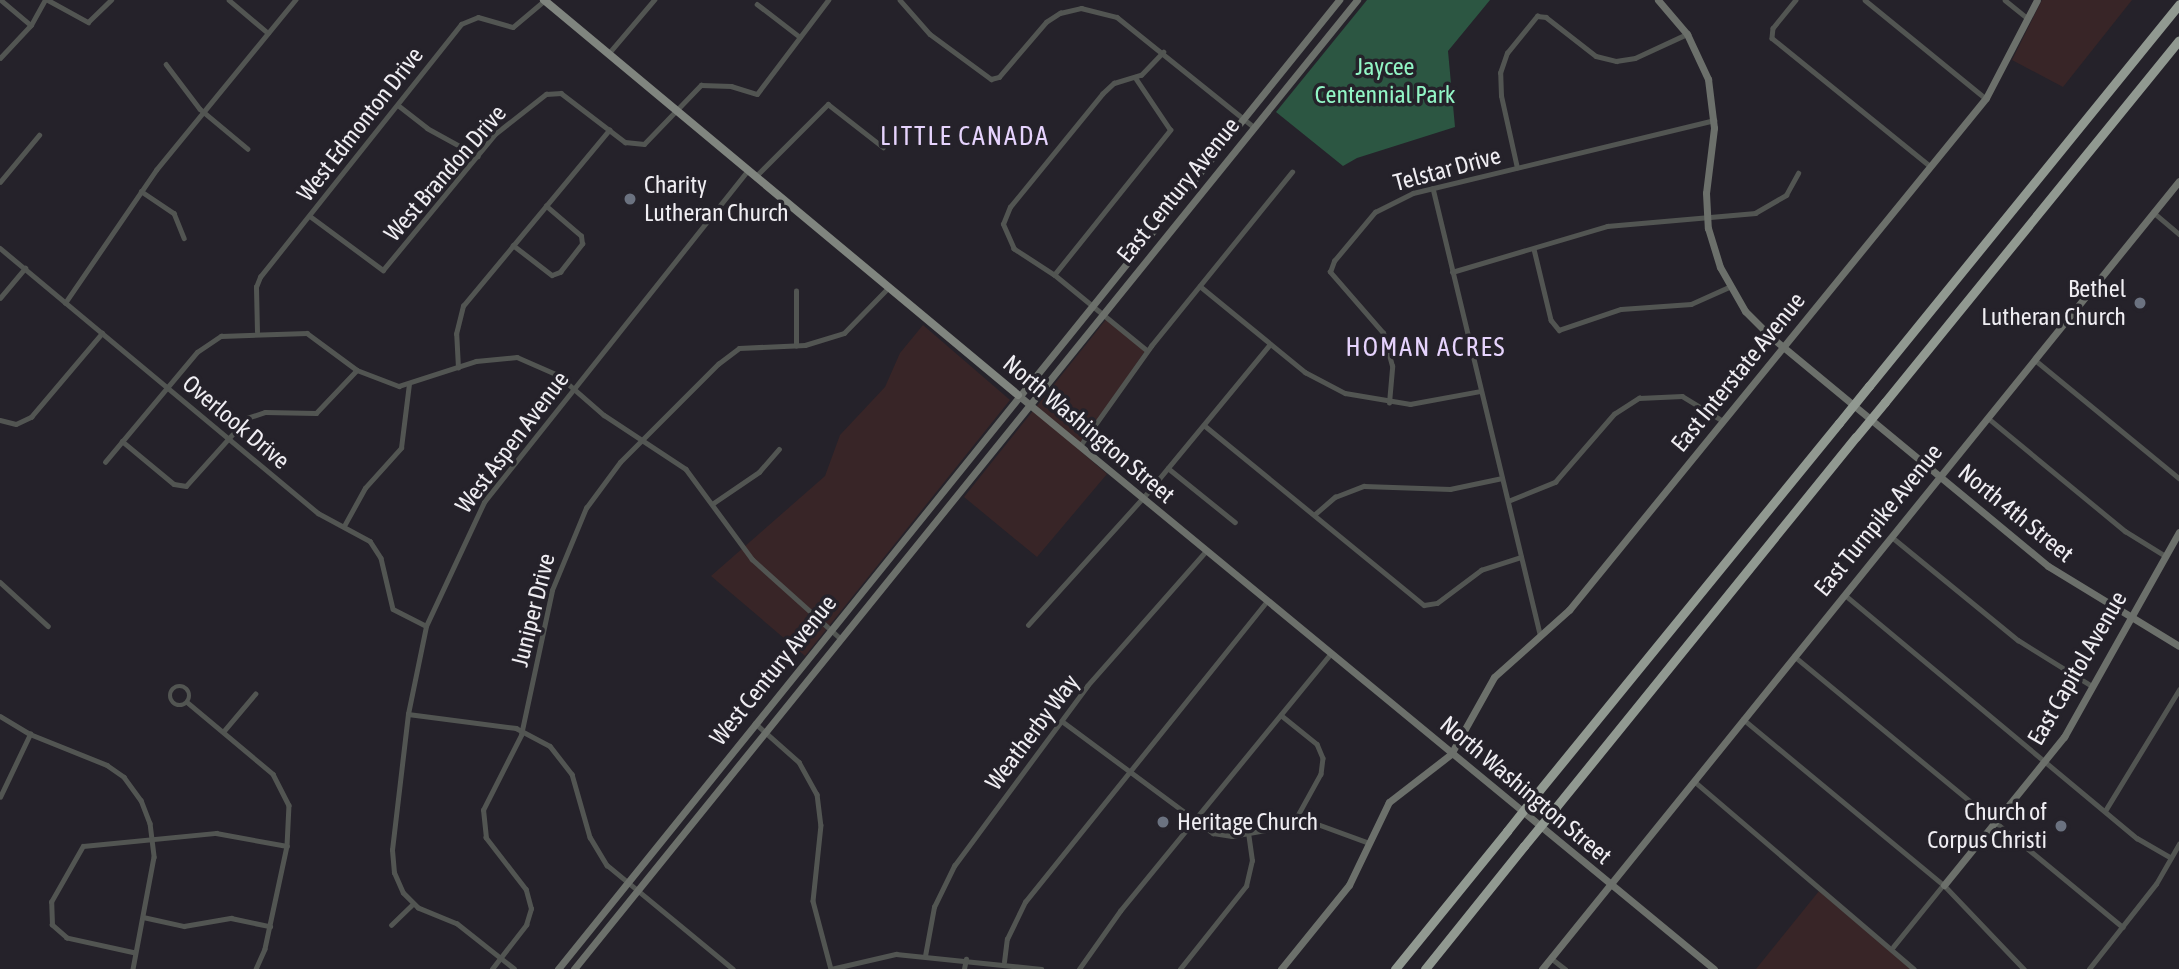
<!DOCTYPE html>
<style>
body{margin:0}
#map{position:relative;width:2179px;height:969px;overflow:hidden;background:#25222a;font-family:"Asap Condensed",sans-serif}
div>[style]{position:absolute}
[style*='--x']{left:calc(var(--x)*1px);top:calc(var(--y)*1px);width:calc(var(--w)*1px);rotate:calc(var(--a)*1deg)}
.commercial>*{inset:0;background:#382527}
.green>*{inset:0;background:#2c5642}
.street>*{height:4.5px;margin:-2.25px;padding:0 2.25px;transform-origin:2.25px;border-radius:2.25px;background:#525552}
.street>.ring{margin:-2.25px;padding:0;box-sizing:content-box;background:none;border:4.5px solid #525552;border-radius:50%}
.secondary>*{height:7px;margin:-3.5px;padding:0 3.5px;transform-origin:3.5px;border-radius:3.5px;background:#6c706b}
.primary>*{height:8px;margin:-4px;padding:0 4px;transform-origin:4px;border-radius:4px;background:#80857f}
.highway>*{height:9px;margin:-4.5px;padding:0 4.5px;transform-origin:4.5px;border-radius:4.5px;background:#919991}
.highway-bridge>*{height:9px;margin:-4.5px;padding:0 4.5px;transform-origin:4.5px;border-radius:4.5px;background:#919991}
.dots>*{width:19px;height:19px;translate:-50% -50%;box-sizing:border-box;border:4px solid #25222a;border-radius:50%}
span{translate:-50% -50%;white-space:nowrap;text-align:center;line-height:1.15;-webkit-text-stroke:7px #25222a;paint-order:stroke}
.park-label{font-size:24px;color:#92f5c5}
.street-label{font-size:24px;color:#efedf2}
.poi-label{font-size:24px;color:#efedf2}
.left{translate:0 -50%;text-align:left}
.right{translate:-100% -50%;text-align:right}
.neighbourhood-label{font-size:26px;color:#e6d3fd;letter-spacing:2px}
</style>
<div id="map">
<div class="commercial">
<div style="clip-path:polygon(2042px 0,2132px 0,2063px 87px,2012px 60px)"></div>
<div style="clip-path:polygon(1108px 317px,1147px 348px,1078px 449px,1107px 474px,1037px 557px,964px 497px)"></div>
<div style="clip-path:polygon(923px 325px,1010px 400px,805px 656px,711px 576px,825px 476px,840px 435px,885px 387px,900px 353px)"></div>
<div style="clip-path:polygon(1819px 891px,1911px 969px,1756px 969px)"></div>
</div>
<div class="green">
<div style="clip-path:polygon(1367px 0,1490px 0,1448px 51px,1455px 127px,1357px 158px,1343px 166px,1276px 112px)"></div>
</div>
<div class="street">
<div style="--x:1;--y:0;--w:39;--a:40"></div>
<div style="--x:48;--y:0;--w:46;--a:28.8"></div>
<div style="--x:88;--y:22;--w:32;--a:-44"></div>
<div style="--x:229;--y:0;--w:51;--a:40.2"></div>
<div style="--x:900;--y:0;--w:45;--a:48.6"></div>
<div style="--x:930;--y:34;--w:76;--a:36.4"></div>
<div style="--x:991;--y:79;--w:8;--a:-14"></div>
<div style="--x:999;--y:77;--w:72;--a:-49.5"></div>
<div style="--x:1046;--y:22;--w:17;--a:-33"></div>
<div style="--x:1060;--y:13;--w:22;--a:-13"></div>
<div style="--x:1081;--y:8;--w:37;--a:14"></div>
<div style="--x:1117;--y:17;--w:176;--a:38.8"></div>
<div style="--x:1796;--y:0;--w:36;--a:129"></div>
<div style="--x:1773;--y:28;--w:10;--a:96"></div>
<div style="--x:1772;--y:38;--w:203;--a:39"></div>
<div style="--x:1865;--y:0;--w:155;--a:39.2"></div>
<div style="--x:2005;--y:0;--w:28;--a:39"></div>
<div style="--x:757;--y:4;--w:54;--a:37.5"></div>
<div style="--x:609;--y:53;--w:70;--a:-49.7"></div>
<div style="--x:0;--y:58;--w:45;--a:-46.8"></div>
<div style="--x:31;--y:25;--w:29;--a:-61"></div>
<div style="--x:166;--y:64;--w:56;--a:52.9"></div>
<div style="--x:200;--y:109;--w:62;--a:39.8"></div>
<div style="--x:398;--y:105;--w:37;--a:38"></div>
<div style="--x:427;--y:128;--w:58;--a:28.8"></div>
<div style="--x:1517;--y:168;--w:74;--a:-102.5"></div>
<div style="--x:1501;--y:96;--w:23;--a:-92"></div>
<div style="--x:1500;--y:73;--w:21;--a:-71"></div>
<div style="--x:1507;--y:53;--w:48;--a:-51"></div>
<div style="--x:1537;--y:16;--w:9;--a:6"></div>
<div style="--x:1546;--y:17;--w:63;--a:38"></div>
<div style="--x:1596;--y:56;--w:21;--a:14"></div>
<div style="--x:1616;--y:61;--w:19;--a:-9"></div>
<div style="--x:1635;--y:58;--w:57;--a:-24.8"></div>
<div style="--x:755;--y:177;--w:103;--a:-45"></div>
<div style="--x:828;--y:104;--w:70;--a:38"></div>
<div style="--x:0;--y:182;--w:61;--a:-50.3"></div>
<div style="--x:1433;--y:188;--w:460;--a:76.5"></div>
<div style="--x:141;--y:191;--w:40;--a:34"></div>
<div style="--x:174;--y:213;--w:27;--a:68"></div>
<div style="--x:2153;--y:212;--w:34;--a:40"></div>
<div style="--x:310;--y:216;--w:91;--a:36.5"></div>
<div style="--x:383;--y:270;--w:176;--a:-50.5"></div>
<div style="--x:495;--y:134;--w:65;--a:-38.1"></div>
<div style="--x:546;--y:94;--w:15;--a:-4"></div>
<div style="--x:561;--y:93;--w:81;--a:37.4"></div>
<div style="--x:625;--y:142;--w:19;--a:6"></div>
<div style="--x:644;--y:144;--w:82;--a:-46"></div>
<div style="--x:701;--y:85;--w:30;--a:2"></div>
<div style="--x:731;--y:86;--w:27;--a:17"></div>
<div style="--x:757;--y:94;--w:118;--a:-52.9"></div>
<div style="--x:513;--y:245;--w:49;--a:37.6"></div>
<div style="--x:552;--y:275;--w:9;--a:-21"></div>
<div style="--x:560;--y:272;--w:36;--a:-52"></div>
<div style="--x:582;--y:244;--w:8;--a:-97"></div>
<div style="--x:581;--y:236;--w:46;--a:-139.4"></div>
<div style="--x:0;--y:248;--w:414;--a:39.8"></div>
<div style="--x:318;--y:513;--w:59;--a:28.3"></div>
<div style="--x:370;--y:541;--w:20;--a:57"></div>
<div style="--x:381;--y:558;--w:52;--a:76.8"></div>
<div style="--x:393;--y:609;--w:37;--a:27"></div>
<div style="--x:1534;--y:249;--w:73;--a:76.5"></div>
<div style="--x:1551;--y:320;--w:13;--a:51"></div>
<div style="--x:1559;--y:330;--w:65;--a:-18.7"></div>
<div style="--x:1621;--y:309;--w:70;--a:-4.1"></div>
<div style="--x:1691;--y:304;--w:42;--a:-24.1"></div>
<div style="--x:1452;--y:272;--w:162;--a:-16.5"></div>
<div style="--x:1607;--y:226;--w:149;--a:-5"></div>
<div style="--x:1755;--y:213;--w:36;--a:-30"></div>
<div style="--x:1786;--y:195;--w:25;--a:-61"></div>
<div style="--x:1054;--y:275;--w:186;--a:-51.3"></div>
<div style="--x:1170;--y:130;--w:63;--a:-123.9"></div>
<div style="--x:1200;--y:286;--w:136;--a:39.3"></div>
<div style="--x:1305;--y:372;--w:45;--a:27.7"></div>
<div style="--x:1345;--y:393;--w:66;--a:9.6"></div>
<div style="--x:1410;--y:404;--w:72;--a:-10.4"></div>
<div style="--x:0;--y:298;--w:39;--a:-50"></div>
<div style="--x:65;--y:303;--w:161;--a:-55.6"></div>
<div style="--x:156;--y:170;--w:220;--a:-50.7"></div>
<div style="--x:257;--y:332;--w:45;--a:-91.3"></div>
<div style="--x:256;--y:287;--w:11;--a:-68"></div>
<div style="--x:260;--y:277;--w:323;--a:-51.5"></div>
<div style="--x:461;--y:24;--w:18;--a:-22"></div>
<div style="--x:478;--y:17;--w:36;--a:16"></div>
<div style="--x:513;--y:27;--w:42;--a:-40.2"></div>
<div style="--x:796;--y:346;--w:55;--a:-90"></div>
<div style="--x:1147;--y:351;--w:120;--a:-140.7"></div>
<div style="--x:1054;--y:275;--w:48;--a:-147"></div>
<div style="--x:1014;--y:249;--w:27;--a:-114"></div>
<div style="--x:1003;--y:224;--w:18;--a:-68"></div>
<div style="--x:1010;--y:207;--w:146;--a:-50.8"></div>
<div style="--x:1102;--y:94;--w:16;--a:-43"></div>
<div style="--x:1114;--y:83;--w:28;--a:-17"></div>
<div style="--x:1141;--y:75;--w:32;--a:-46"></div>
<div style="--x:2034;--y:359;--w:188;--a:39.4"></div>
<div style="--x:458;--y:368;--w:34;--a:-93"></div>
<div style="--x:456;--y:334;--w:29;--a:-76"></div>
<div style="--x:463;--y:306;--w:229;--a:-50.3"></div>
<div style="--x:1389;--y:403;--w:37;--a:-85"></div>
<div style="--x:1392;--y:366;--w:34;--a:-105"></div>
<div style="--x:1383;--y:333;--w:81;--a:-131"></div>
<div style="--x:1330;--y:272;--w:12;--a:-70"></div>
<div style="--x:1334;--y:261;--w:64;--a:-50.1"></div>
<div style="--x:1375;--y:212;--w:42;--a:-26.6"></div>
<div style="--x:1413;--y:193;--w:310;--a:-13.6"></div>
<div style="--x:1988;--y:418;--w:178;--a:39.5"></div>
<div style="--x:2125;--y:531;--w:46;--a:31.6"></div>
<div style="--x:0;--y:420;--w:16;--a:14"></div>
<div style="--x:16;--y:424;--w:17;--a:-25"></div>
<div style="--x:31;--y:417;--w:110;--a:-49.8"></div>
<div style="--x:1204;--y:425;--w:284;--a:39.3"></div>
<div style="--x:1424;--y:605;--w:13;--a:-9"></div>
<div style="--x:1437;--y:603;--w:55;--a:-36.9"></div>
<div style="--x:1481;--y:570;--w:42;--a:-18"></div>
<div style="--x:122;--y:441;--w:67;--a:39.6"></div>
<div style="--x:174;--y:484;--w:12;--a:9"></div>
<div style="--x:186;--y:486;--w:91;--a:-48.1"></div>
<div style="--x:247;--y:418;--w:19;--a:-18"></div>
<div style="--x:265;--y:412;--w:51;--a:1.1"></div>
<div style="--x:316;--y:413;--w:59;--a:-46.4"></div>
<div style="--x:1080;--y:446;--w:123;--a:-54.6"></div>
<div style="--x:1151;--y:346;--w:224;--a:-51"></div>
<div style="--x:105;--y:462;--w:143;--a:-50.1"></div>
<div style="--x:197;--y:352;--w:29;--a:-34"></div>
<div style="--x:221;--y:336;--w:86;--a:-2"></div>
<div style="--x:307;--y:333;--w:62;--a:36.5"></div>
<div style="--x:357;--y:370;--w:45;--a:20.9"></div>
<div style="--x:399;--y:386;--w:81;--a:-18"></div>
<div style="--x:476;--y:361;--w:41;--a:-5.6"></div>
<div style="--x:517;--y:357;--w:45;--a:23.7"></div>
<div style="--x:558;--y:375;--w:61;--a:41"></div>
<div style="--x:604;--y:415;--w:98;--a:33.4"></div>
<div style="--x:686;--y:469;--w:112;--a:53.7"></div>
<div style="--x:752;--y:559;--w:118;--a:41.9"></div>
<div style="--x:1168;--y:468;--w:86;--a:38.9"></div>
<div style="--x:1508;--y:501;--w:51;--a:-22"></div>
<div style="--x:1555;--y:482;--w:90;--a:-49.1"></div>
<div style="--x:1614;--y:414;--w:30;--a:-33"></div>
<div style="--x:1639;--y:398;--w:43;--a:-2.7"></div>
<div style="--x:1682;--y:396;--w:48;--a:31.4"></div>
<div style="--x:712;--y:504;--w:57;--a:-34.2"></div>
<div style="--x:759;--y:472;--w:30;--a:-49"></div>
<div style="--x:1314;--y:515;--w:28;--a:-41"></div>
<div style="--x:1335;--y:497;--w:31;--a:-21"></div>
<div style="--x:1364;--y:486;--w:86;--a:2"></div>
<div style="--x:1450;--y:489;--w:53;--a:-11.9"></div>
<div style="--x:344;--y:526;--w:43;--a:-61.1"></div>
<div style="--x:365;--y:488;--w:54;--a:-48"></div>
<div style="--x:401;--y:448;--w:64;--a:-82.9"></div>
<div style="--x:1892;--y:537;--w:163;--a:39.3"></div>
<div style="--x:2018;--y:640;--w:87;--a:31.9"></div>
<div style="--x:0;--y:582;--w:65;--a:42.5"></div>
<div style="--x:1845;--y:595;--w:380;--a:39.8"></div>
<div style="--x:2137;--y:838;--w:39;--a:30"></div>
<div style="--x:1028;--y:625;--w:181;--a:-47.9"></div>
<div style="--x:1149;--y:491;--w:190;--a:-50.5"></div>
<div style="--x:1794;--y:656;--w:426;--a:39.5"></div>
<div class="ring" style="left:170px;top:686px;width:15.5px;height:15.5px"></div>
<div style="--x:187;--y:702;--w:112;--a:39.9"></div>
<div style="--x:273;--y:774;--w:35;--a:63"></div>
<div style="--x:289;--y:805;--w:41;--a:92.8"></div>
<div style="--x:287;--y:846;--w:105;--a:102.1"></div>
<div style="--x:265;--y:949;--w:22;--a:114"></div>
<div style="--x:408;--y:714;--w:109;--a:7.4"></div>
<div style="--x:516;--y:728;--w:38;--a:28"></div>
<div style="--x:550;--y:746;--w:36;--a:52"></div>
<div style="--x:572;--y:774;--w:66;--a:74.1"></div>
<div style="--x:590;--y:837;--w:33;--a:59"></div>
<div style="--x:607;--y:865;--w:163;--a:39.5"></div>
<div style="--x:1281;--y:715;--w:46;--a:38.9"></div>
<div style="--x:1317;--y:744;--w:15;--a:67"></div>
<div style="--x:1323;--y:758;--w:16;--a:97"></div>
<div style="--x:1321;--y:774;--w:56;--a:118.9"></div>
<div style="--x:0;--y:716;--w:35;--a:31"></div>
<div style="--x:30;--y:734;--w:83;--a:21.9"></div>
<div style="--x:107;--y:765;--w:21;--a:35"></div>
<div style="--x:124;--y:777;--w:29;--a:54"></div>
<div style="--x:141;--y:800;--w:25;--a:69"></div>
<div style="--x:150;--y:823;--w:34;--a:83"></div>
<div style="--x:154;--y:857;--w:114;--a:100.6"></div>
<div style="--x:1743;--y:719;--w:261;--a:39.6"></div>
<div style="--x:1944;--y:885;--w:116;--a:46.4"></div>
<div style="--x:1062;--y:721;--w:188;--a:36.6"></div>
<div style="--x:1213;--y:833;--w:19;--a:9"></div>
<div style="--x:1232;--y:836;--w:81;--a:-9.9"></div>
<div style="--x:1312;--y:822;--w:61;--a:20.2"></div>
<div style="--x:755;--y:723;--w:59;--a:41.6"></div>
<div style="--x:799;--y:762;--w:37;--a:61"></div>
<div style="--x:817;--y:794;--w:31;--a:83"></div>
<div style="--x:821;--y:825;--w:76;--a:96"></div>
<div style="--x:813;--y:901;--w:70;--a:75.2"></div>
<div style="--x:223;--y:732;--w:50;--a:-49.9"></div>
<div style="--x:1694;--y:781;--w:289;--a:40.5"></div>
<div style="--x:0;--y:797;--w:70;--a:-64.5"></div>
<div style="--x:2105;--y:811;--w:142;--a:-58.6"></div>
<div style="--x:143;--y:917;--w:42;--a:12.4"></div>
<div style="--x:184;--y:926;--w:48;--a:-9.7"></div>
<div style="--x:231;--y:918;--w:40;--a:12"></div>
<div style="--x:391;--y:925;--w:30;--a:-44"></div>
<div style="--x:1893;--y:947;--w:80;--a:-51.1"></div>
<div style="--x:135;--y:953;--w:70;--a:-167.6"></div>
<div style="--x:67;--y:938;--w:20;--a:-139"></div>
<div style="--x:52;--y:925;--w:23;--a:-92"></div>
<div style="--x:51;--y:902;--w:64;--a:-60.3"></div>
<div style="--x:83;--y:846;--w:134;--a:-5.6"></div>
<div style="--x:216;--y:833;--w:72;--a:10.4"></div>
<div style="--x:925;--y:956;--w:50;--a:-79.6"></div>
<div style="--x:934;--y:907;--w:46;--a:-64"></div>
<div style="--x:954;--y:866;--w:224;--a:-53.5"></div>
<div style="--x:1087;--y:686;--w:180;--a:-48.6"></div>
<div style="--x:1551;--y:958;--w:18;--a:38"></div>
<div style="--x:1004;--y:962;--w:23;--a:-83"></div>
<div style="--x:1007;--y:939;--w:41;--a:-64.1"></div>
<div style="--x:1025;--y:902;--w:386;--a:-51.2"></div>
<div style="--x:492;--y:969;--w:56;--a:-52.3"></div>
<div style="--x:526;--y:925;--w:17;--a:-73"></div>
<div style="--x:531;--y:909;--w:20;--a:-105"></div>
<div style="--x:526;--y:890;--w:66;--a:-127.6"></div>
<div style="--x:486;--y:838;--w:28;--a:-96"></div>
<div style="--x:483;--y:810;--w:84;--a:-63.1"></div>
<div style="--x:521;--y:735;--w:148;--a:-77.9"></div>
<div style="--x:552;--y:590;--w:89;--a:-67.5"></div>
<div style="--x:586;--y:508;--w:57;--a:-53.5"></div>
<div style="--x:620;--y:462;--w:139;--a:-45"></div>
<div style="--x:718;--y:364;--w:26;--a:-37"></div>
<div style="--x:739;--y:348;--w:66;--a:-2.6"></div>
<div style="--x:805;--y:345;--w:41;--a:-17.1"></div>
<div style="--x:844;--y:333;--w:63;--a:-45.6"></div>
<div style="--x:514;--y:969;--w:73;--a:-141.7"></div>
<div style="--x:457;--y:924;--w:42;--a:-157.7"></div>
<div style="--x:418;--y:908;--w:21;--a:-135"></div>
<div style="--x:403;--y:893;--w:22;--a:-114"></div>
<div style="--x:394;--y:873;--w:23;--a:-95"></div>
<div style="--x:392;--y:850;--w:137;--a:-83.3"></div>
<div style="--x:408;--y:714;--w:90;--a:-78.4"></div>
<div style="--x:426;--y:626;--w:137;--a:-64.9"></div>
<div style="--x:484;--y:502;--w:423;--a:-51.5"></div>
<div style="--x:831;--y:969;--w:67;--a:-13"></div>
<div style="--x:896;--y:954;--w:146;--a:5.9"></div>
<div style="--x:964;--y:969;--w:10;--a:-79"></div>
<div style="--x:1079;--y:969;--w:71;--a:-54.7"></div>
<div style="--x:1120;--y:911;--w:332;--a:-50.7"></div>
<div style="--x:1180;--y:969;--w:106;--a:-51.5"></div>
<div style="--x:1246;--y:886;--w:26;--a:-77"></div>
<div style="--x:1252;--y:861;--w:28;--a:-98"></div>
<div style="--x:2089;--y:969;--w:108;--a:-51.8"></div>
<div style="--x:2156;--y:884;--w:46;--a:-60.1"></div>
</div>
<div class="secondary">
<div style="--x:1658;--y:0;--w:45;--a:49.5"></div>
<div style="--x:1687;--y:34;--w:50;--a:65"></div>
<div style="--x:1708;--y:79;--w:49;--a:83"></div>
<div style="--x:1714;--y:128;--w:65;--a:97"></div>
<div style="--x:1706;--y:193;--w:35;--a:87"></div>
<div style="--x:1708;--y:228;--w:41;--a:72.9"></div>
<div style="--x:1720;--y:267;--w:51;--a:60.4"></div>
<div style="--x:1745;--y:311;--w:35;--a:45"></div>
<div style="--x:1770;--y:336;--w:361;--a:39.6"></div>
<div style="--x:2048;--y:566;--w:153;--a:31.4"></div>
<div style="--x:1018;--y:395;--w:902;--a:39.51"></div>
<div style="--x:1944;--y:885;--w:191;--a:-51"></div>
<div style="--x:2064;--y:737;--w:235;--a:-60.7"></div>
<div style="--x:558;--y:969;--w:1245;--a:-51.13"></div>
<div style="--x:574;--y:969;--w:1246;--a:-51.06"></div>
<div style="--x:1281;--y:969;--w:108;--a:-51"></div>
<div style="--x:1349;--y:885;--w:92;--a:-64.3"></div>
<div style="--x:1389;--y:802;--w:78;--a:-37.7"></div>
<div style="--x:1451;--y:754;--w:88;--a:-60.8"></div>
<div style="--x:1494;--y:677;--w:101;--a:-41.8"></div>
<div style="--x:1569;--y:610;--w:660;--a:-50.84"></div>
<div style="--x:1986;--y:98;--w:110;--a:-62.5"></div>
<div style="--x:1542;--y:969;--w:1013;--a:-51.05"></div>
</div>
<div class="primary">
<div style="--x:544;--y:0;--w:617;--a:39.81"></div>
</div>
<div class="highway">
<div style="--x:1869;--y:386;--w:492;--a:-50.9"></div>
<div style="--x:1885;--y:402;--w:466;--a:-50.9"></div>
<div style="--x:1538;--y:792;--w:476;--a:-50.8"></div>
<div style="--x:1556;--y:807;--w:476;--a:-51"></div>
<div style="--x:1395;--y:969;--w:178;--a:-50.9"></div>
<div style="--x:1425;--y:969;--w:158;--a:-51.2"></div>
</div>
<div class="highway-bridge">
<div style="--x:1839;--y:423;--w:48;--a:-51"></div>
<div style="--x:1856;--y:437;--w:45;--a:-50.4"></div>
<div style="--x:1507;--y:831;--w:50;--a:-51.5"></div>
<div style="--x:1524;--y:846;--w:50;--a:-50.6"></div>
</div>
<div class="dots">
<div style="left:630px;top:199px;background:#6b7280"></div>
<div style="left:2140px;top:303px;background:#6b7280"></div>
<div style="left:1163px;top:822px;background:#6b7280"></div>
<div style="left:2061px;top:826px;background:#6b7280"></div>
</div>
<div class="park-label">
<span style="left:1385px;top:81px">Jaycee<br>Centennial Park</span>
</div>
<div class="street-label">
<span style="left:360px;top:124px;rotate:-52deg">West Edmonton Drive</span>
<span style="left:1447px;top:169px;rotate:-15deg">Telstar Drive</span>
<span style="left:445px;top:173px;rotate:-49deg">West Brandon Drive</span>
<span style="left:1178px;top:190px;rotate:-51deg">East Century Avenue</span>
<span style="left:1738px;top:372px;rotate:-51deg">East Interstate Avenue</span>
<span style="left:236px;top:422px;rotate:40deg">Overlook Drive</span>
<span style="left:1089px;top:429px;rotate:40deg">North Washington Street</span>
<span style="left:512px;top:442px;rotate:-53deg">West Aspen Avenue</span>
<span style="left:2016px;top:513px;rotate:39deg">North 4th Street</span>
<span style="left:1878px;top:520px;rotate:-51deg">East Turnpike Avenue</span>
<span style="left:533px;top:610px;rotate:-76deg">Juniper Drive</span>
<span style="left:2077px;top:668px;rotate:-60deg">East Capitol Avenue</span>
<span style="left:773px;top:670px;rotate:-51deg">West Century Avenue</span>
<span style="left:1032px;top:732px;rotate:-53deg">Weatherby Way</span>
<span style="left:1526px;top:790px;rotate:40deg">North Washington Street</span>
</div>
<div class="poi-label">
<span class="left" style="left:644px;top:199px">Charity<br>Lutheran Church</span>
<span class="right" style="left:2126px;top:303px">Bethel<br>Lutheran Church</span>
<span class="right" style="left:2047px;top:826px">Church of<br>Corpus Christi</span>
<span class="left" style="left:1177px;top:822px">Heritage Church</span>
</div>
<div class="neighbourhood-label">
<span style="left:965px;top:137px">LITTLE CANADA</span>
<span style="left:1426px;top:348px">HOMAN ACRES</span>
</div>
</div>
